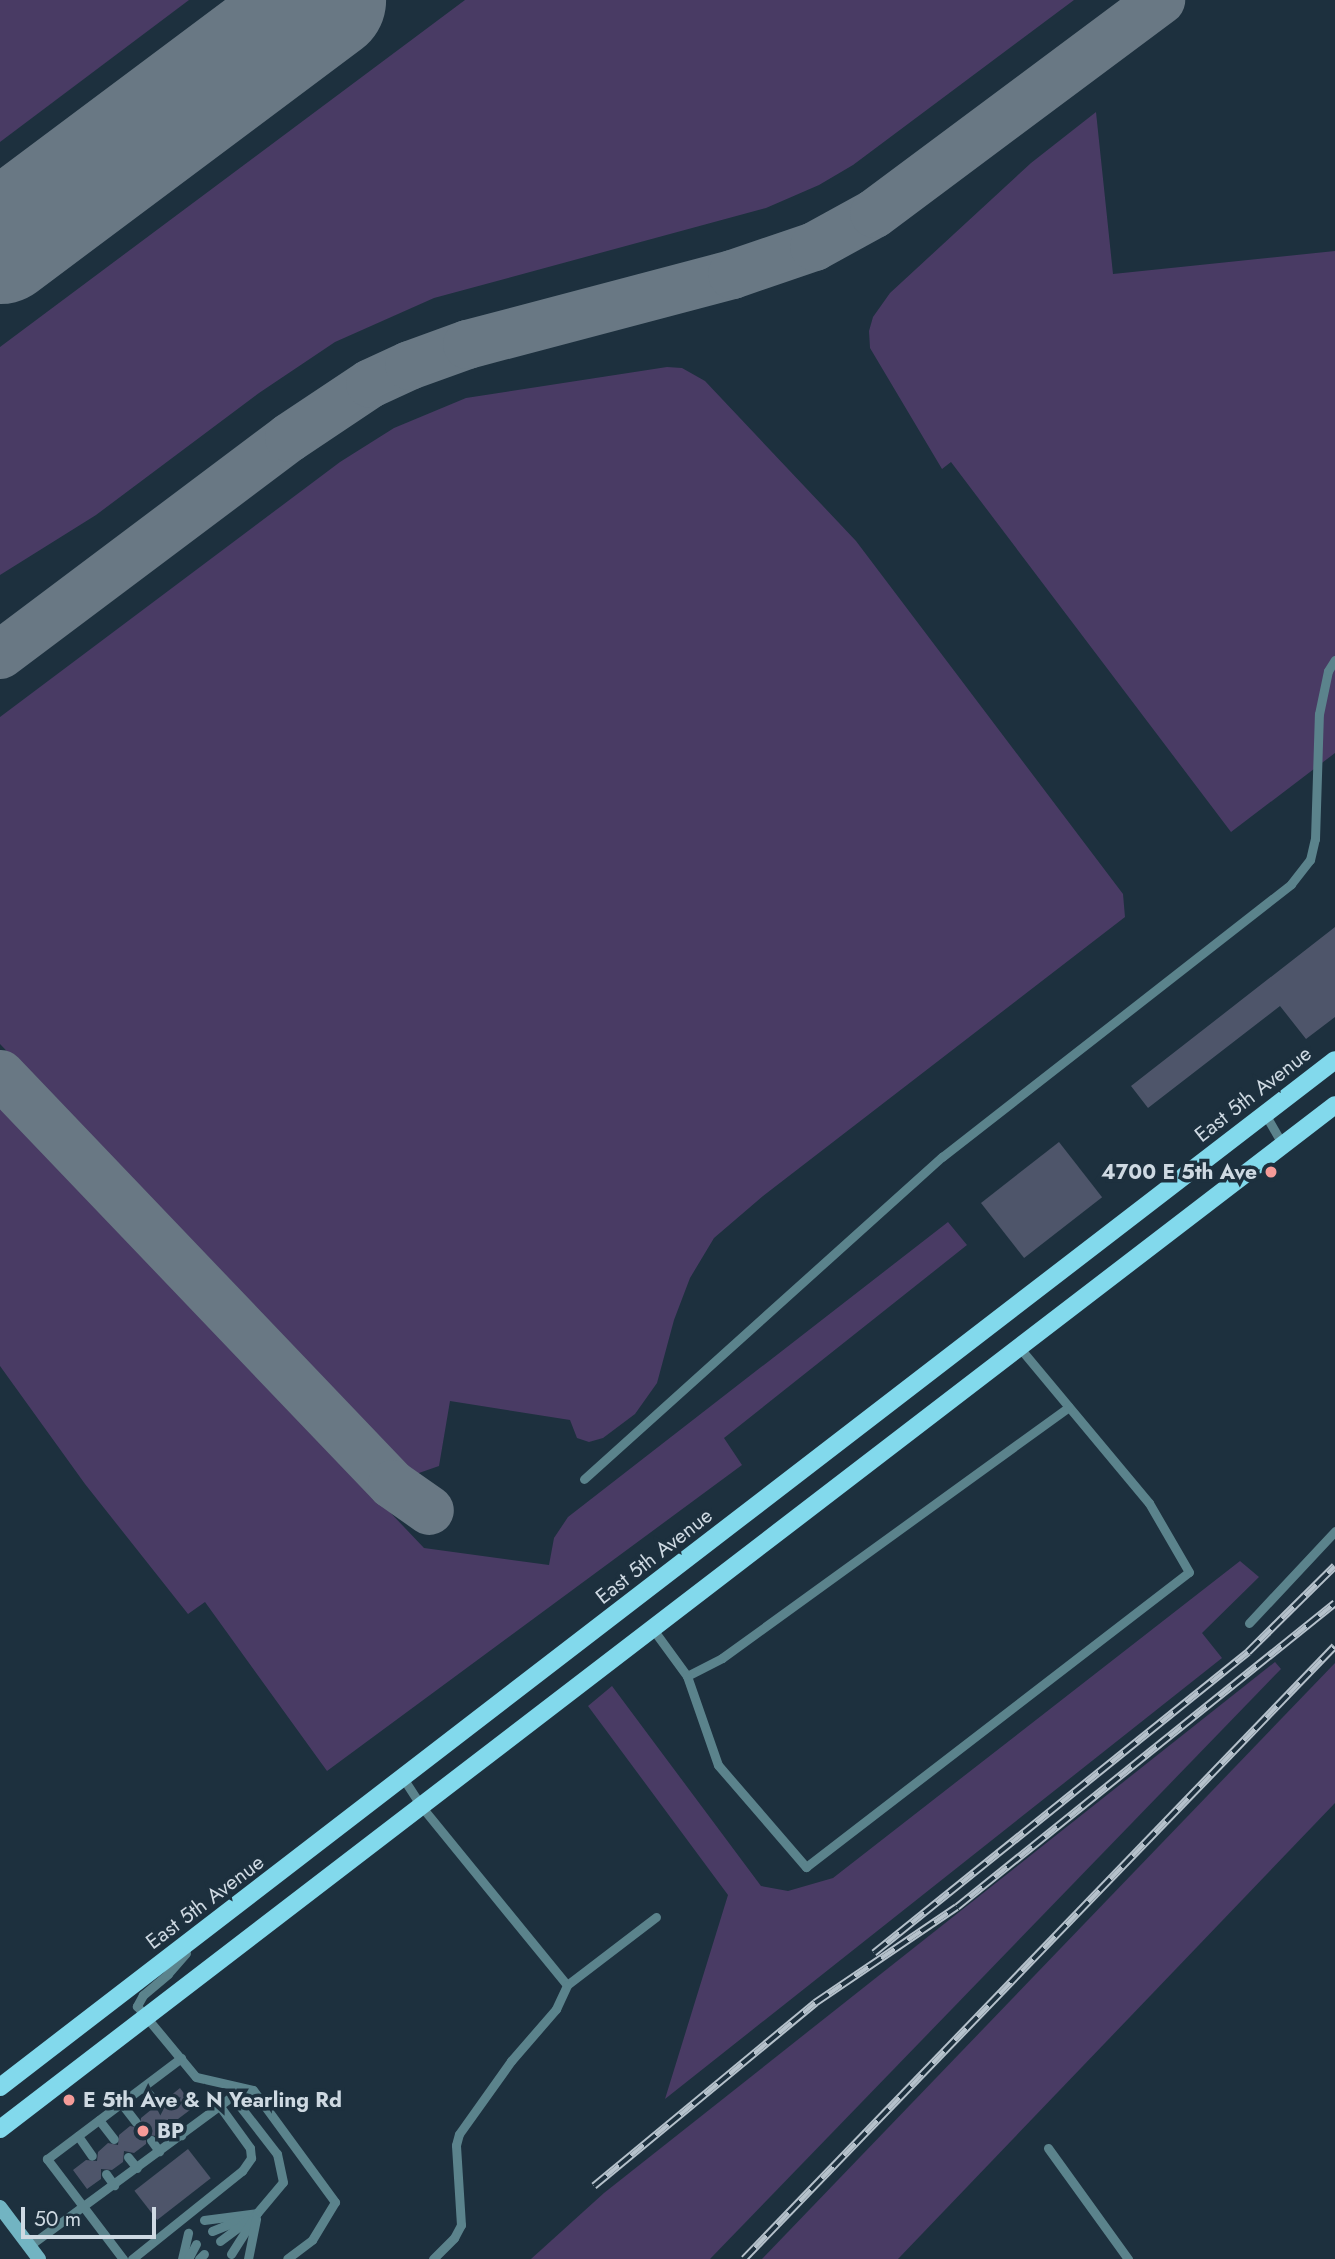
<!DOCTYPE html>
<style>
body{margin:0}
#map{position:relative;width:1335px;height:2259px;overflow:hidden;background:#1d303e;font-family:Jost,sans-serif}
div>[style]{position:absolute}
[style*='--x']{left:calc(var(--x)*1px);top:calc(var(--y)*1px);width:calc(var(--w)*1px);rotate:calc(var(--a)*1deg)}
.green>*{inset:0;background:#493b64}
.taxiway>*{height:49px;margin:-24.5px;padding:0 24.5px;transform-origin:24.5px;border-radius:24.5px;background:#697884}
.runway>*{height:121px;margin:-60.5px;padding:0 60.5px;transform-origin:60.5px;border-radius:60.5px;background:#697884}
.building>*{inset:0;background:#4e556a;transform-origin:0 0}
.lane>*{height:9px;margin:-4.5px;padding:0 4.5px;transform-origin:4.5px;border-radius:4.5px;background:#5b838c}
.secondary>*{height:14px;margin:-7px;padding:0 7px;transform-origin:7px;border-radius:7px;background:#72b4c2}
.primary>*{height:18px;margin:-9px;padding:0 9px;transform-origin:9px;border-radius:9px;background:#82d9ec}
.rail>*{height:8px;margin-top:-4px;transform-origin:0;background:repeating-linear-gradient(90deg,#1d303e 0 16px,#b5c1cb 0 32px);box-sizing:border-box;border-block:2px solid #b5c1cb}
.dots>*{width:19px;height:19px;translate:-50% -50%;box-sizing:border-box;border:4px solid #1d303e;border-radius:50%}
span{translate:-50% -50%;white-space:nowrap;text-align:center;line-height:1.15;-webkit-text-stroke:7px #1d303e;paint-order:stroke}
.street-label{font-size:21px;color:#ced9e2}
.poi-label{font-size:21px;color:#ced9e2;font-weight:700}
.right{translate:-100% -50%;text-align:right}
.left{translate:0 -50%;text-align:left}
.scale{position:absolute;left:21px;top:2207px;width:135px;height:32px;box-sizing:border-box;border:4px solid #ced9e2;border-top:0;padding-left:9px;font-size:21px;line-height:24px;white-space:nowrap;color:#ced9e2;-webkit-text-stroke:5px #1d303e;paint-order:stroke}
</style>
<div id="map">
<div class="green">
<div style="clip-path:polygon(0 0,189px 0,0 142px)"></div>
<div style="clip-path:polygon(465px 0,1074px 0,853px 165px,819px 185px,766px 208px,434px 298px,335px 342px,259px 393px,96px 515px,0 575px,0 347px)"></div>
<div style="clip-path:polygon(1096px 112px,1113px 274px,1335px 251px,1335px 753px,1231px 832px,951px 462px,942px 469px,870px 348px,869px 331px,873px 317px,890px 293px,1031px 163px)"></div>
<div style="clip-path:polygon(667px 367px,682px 368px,705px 381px,856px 541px,1123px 894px,1125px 917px,763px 1196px,714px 1238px,690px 1278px,674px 1320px,657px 1383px,635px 1414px,603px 1438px,589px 1442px,577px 1438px,570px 1420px,450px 1401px,439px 1466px,416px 1474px,409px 1471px,0 1044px,0 717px,340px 462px,394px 428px,466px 398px)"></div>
<div style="clip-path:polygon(0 1102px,424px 1548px,549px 1565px,554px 1538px,568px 1517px,948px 1222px,967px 1245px,724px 1438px,742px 1465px,327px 1771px,205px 1602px,188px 1614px,85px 1484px,0 1366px)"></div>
<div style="clip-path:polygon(1240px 1561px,1259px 1577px,1202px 1633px,1222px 1658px,665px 2099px,728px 1895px,588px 1706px,612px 1686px,761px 1886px,788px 1891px,833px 1878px)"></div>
<div style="clip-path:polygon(1275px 1662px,1281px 1669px,710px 2259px,531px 2259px,604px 2193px)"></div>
<div style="clip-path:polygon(1335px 1663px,1335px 1803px,898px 2259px,762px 2259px)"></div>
</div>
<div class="taxiway">
<div style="--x:0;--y:654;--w:361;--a:-36.9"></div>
<div style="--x:289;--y:437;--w:97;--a:-33.7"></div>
<div style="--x:370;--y:383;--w:43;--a:-24.8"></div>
<div style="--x:409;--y:365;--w:62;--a:-19.9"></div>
<div style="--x:467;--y:344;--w:274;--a:-14.8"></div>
<div style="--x:732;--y:274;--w:87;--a:-18.9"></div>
<div style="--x:814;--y:246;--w:68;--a:-28.8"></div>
<div style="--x:874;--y:213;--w:357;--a:-36.7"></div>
<div style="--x:0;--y:1074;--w:567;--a:46.29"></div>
<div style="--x:392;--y:1484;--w:45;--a:35.1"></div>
</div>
<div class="runway">
<div style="--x:0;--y:243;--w:406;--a:-36.8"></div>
</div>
<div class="building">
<div style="clip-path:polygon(1335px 927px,1335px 1017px,1306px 1039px,1280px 1006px,1148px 1108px,1131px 1086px)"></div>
<div style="left:1059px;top:1142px;width:70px;height:99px;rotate:52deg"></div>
<div style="clip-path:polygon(180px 2088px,194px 2107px,178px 2119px,168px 2119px,167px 2128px,157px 2136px,146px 2135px,146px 2144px,134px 2153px,124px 2151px,123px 2162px,112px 2170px,101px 2169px,101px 2179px,87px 2189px,73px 2170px,86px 2160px,97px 2161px,98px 2152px,108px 2143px,118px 2145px,119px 2135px,130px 2126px,140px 2128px,141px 2118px,152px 2109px,162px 2111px,164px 2101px)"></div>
<div style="left:188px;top:2149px;width:37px;height:68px;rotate:52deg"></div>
</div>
<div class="lane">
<div style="--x:1265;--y:1114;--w:36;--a:60"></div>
<div style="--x:584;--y:1479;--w:482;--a:-42"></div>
<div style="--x:942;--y:1157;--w:443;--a:-38"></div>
<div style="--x:1291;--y:884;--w:31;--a:-52"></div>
<div style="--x:1310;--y:860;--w:22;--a:-77"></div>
<div style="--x:1315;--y:839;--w:125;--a:-88.2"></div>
<div style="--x:1319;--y:714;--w:44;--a:-78.2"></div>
<div style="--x:1328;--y:671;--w:13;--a:-58"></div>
<div style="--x:1249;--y:1623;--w:126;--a:-46.9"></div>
<div style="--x:652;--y:1628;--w:59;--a:53.9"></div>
<div style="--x:687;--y:1676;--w:94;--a:70.8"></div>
<div style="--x:718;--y:1765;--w:135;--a:49.2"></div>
<div style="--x:806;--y:1867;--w:483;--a:-37.6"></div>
<div style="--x:1189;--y:1572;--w:80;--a:-120.1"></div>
<div style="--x:1149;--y:1503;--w:203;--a:-129.8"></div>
<div style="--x:687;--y:1676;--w:39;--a:-27"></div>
<div style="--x:722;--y:1658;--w:428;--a:-35.9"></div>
<div style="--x:403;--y:1778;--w:33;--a:57"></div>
<div style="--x:421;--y:1806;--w:231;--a:50.8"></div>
<div style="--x:567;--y:1985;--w:112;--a:-37.4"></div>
<div style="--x:186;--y:1953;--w:28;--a:131"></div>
<div style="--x:168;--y:1974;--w:33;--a:140"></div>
<div style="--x:143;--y:1995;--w:13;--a:119"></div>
<div style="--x:137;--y:2006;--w:92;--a:50.3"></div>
<div style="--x:196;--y:2077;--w:58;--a:12.8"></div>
<div style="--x:253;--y:2090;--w:139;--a:53.8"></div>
<div style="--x:335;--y:2202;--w:44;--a:121.2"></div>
<div style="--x:312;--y:2240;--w:31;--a:143"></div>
<div style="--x:143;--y:2087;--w:23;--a:50"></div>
<div style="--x:121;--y:2103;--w:24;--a:52"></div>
<div style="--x:99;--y:2120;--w:24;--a:52"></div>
<div style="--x:173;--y:2124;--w:14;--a:54"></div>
<div style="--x:78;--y:2136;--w:24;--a:55"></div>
<div style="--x:151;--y:2140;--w:14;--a:54"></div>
<div style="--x:1048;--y:2148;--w:137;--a:54.2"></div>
<div style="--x:128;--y:2157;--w:14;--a:51"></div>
<div style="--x:106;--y:2174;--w:14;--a:54"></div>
<div style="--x:204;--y:2220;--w:53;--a:-7.5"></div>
<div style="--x:257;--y:2213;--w:40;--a:-50"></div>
<div style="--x:283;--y:2182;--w:29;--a:-102"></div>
<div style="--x:277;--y:2154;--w:73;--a:-127.8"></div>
<div style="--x:212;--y:2231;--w:32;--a:-22"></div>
<div style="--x:220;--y:2241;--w:34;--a:-37"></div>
<div style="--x:29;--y:2246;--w:266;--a:-36.4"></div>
<div style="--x:231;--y:2254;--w:49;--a:-57.6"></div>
<div style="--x:123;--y:2259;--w:126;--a:-127.2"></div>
<div style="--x:47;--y:2159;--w:168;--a:-37"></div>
<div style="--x:132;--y:2259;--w:141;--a:-38.7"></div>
<div style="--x:242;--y:2171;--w:16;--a:-55"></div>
<div style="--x:251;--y:2158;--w:10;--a:-96"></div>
<div style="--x:250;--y:2148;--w:53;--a:-125.8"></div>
<div style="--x:182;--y:2259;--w:27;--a:-77"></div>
<div style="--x:188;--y:2259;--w:17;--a:-62"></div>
<div style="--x:199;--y:2259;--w:7;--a:-45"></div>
<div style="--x:248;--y:2259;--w:41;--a:-78.7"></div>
<div style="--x:433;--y:2259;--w:30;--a:-45"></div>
<div style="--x:454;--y:2238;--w:15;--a:-62"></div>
<div style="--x:461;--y:2225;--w:80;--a:-93.6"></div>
<div style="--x:456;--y:2145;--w:11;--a:-75"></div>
<div style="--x:459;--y:2134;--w:90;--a:-54.5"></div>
<div style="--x:511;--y:2061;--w:69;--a:-49.1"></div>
<div style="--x:556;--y:2009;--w:26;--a:-65"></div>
</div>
<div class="secondary">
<div style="--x:0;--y:2207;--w:65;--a:53.1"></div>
</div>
<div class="primary">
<div style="--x:0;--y:2087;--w:1684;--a:-37.57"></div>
<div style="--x:0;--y:2129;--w:1682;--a:-37.49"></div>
</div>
<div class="rail">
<div style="--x:874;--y:1953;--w:480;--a:-38.8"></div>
<div style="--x:1248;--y:1652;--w:122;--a:-44.7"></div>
<div style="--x:594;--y:2186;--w:287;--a:-39.6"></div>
<div style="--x:815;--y:2003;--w:171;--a:-34.1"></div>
<div style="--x:957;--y:1907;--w:485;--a:-38.8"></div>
<div style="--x:744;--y:2259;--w:851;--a:-46.05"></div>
</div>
<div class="dots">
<div style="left:1271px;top:1172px;background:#f59b98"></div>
<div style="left:69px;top:2100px;background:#f59b98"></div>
<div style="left:143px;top:2131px;background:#f59b98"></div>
</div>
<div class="street-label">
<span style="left:1253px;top:1094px;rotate:-38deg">East 5th Avenue</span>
<span style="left:654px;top:1556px;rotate:-38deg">East 5th Avenue</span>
<span style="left:205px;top:1902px;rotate:-37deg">East 5th Avenue</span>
</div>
<div class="poi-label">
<span class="right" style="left:1257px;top:1172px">4700 E 5th Ave</span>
<span class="left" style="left:83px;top:2100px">E 5th Ave &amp; N Yearling Rd</span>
<span class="left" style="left:157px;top:2131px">BP</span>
</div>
<div class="scale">50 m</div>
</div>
